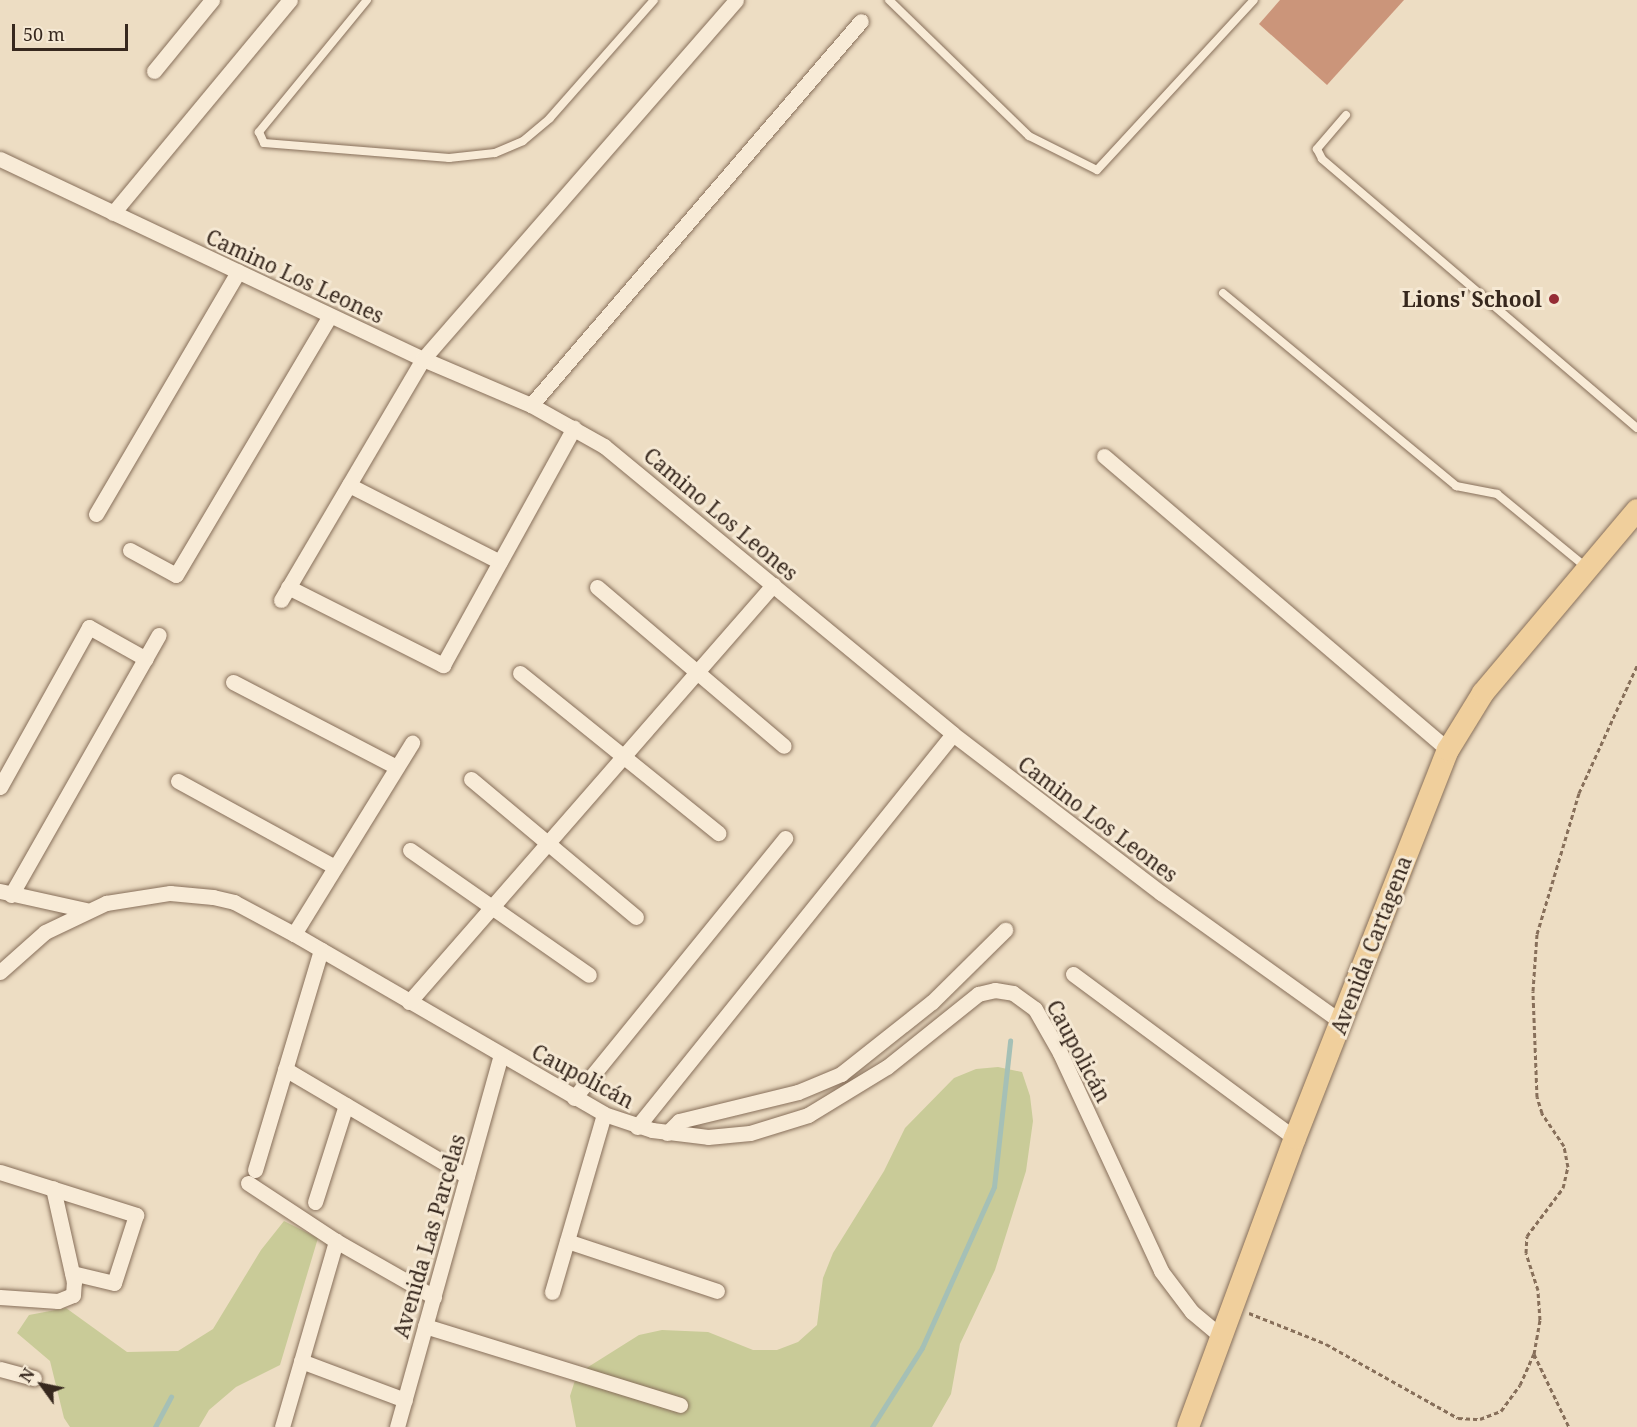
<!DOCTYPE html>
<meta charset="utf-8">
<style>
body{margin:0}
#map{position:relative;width:1637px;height:1427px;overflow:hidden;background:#edddc3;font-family:"Noto Serif",serif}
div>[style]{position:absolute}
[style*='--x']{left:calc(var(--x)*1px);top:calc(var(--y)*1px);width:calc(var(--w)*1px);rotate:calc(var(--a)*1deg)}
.green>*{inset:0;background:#c9cb98}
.stream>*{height:4.5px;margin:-2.25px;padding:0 2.25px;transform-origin:2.25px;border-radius:2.25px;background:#a5c0b6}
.building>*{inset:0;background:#cb957a}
.path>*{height:3px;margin-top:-1.5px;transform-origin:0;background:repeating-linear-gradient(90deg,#876f5a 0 4.5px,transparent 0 7.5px)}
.roads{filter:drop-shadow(0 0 2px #876f5a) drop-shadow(0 0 2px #876f5a)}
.lane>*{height:8px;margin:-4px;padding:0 4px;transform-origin:4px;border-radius:4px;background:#f8ebd7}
.street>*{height:15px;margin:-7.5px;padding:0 7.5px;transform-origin:7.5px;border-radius:7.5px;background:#f8ebd7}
.primary>*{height:22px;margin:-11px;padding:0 11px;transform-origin:11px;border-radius:11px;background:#f0cf9c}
.dots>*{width:16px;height:16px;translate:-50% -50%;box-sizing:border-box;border:3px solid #f5e8d3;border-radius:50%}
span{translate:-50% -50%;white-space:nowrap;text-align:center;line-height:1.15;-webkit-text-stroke:6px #f5e8d3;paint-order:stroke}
.street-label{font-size:21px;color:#37281e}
.poi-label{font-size:21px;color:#37281e;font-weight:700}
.right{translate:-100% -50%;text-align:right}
.north{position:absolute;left:12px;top:1355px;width:60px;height:60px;-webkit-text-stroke:4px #f5e8d3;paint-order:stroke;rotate:303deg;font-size:16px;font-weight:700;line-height:24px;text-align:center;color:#37281e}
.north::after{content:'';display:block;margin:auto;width:21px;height:27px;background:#37281e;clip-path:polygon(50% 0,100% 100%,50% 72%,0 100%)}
.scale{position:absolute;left:12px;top:24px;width:116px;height:27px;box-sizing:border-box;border:3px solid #37281e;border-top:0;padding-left:8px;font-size:18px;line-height:21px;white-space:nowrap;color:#37281e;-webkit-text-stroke:4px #f5e8d3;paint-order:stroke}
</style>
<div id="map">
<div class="green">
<div style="clip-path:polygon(998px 1067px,1022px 1072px,1030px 1096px,1033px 1121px,1026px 1171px,995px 1270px,960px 1344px,951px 1394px,932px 1427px,576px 1427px,570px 1396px,577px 1374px,639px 1335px,662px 1330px,708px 1332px,753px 1350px,777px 1350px,798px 1342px,817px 1325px,823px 1278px,833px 1253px,884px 1171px,905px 1128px,954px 1078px,976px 1069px)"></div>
<div style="clip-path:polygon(284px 1221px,318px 1238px,280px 1365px,236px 1387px,209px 1410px,199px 1427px,70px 1427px,64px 1418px,50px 1361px,17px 1333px,29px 1315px,66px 1308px,127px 1352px,178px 1351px,213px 1329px,261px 1250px)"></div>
</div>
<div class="stream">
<div style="--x:155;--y:1427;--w:34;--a:-62"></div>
<div style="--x:872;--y:1427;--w:93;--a:-57.7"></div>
<div style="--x:922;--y:1348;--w:176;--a:-65.9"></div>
<div style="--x:994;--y:1187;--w:147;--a:-83.7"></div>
</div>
<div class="building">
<div style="clip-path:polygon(1280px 0,1404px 0,1327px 85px,1259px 24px)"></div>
</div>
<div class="path">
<div style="--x:1249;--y:1313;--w:83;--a:21.9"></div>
<div style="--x:1326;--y:1344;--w:151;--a:29.3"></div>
<div style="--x:1458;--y:1418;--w:22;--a:3"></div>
<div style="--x:1480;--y:1419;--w:22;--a:-21"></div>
<div style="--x:1501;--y:1411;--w:32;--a:-54"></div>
<div style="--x:1520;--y:1385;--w:34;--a:-66"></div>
<div style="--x:1534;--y:1354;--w:35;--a:-80"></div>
<div style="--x:1540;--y:1320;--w:30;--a:-94"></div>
<div style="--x:1538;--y:1290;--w:39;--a:-108"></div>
<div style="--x:1526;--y:1253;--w:17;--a:-87"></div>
<div style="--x:1527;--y:1236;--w:60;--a:-53.1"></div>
<div style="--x:1563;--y:1188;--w:22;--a:-77"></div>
<div style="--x:1568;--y:1167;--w:21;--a:-101"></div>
<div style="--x:1564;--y:1146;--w:40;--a:-124"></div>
<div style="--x:1542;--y:1113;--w:17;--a:-107"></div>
<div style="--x:1537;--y:1097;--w:106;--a:-92.2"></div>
<div style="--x:1533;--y:991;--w:57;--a:-86"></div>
<div style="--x:1537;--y:934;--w:147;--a:-73.4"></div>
<div style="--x:1579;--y:793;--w:140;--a:-65.5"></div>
<div style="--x:1534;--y:1354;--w:81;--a:64.4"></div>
</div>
<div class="roads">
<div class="lane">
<div style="--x:367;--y:0;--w:171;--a:129.3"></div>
<div style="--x:259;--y:132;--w:12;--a:66"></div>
<div style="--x:264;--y:143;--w:186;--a:4.6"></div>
<div style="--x:449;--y:158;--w:46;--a:-6.2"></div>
<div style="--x:495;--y:153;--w:30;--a:-23"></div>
<div style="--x:523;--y:141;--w:35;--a:-40"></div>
<div style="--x:550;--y:118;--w:157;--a:-48.6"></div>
<div style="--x:889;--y:0;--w:195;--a:44.2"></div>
<div style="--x:1029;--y:136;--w:76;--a:26.6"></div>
<div style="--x:1097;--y:170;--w:231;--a:-47.3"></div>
<div style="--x:1346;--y:115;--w:45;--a:130.5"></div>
<div style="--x:1317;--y:149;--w:11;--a:63"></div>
<div style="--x:1322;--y:159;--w:414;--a:40.5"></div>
<div style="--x:1223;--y:293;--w:303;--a:39.6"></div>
<div style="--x:1456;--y:486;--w:42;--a:11"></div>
<div style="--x:1497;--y:494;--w:117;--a:39.4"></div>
</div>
<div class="street">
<div style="--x:154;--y:71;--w:92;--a:-50.8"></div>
<div style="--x:0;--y:159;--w:468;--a:25.3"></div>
<div style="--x:423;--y:359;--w:117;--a:23.1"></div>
<div style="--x:531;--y:405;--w:84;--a:29.3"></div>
<div style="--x:604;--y:446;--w:452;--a:39.5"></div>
<div style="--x:953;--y:734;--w:262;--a:37.4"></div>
<div style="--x:1161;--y:893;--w:221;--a:35.6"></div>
<div style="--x:113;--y:213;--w:277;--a:-50.3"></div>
<div style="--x:531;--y:405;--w:506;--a:-49.33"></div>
<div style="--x:1104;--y:456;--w:453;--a:40.5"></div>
<div style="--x:349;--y:485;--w:169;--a:27"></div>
<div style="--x:96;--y:514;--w:281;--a:-59.6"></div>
<div style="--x:130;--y:550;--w:52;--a:28.5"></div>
<div style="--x:176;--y:575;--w:301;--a:-59.3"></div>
<div style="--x:288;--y:587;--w:174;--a:26.7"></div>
<div style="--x:443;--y:665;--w:271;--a:-61.1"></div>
<div style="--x:597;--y:587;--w:245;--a:40.4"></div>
<div style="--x:281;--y:600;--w:280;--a:-59.5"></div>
<div style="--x:423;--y:359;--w:476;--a:-48.9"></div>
<div style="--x:520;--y:673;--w:255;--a:38.9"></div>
<div style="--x:233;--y:682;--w:184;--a:27.5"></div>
<div style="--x:471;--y:779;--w:215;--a:39.9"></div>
<div style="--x:178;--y:781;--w:179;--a:28.7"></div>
<div style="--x:0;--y:787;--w:183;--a:-60.9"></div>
<div style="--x:89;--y:627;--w:65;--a:29.3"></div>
<div style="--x:410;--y:850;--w:218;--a:34.9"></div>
<div style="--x:0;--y:891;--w:88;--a:12.5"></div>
<div style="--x:11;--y:895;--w:299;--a:-60.4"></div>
<div style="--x:294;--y:934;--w:225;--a:-58.3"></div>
<div style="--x:0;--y:972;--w:60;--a:-41.6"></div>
<div style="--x:45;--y:932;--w:68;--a:-25.4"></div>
<div style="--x:106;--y:903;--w:65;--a:-8.9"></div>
<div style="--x:170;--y:893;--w:43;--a:5.3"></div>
<div style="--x:213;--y:897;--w:22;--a:13"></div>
<div style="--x:234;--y:902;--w:68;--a:28.1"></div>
<div style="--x:294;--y:934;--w:358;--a:30.1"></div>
<div style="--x:604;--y:1114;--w:51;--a:18.4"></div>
<div style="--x:652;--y:1130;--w:56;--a:7.1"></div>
<div style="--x:708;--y:1137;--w:42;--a:-5.4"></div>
<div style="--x:750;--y:1133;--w:61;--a:-17.2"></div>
<div style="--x:808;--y:1115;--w:92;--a:-31.3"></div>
<div style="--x:887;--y:1067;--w:117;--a:-38.7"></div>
<div style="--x:978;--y:994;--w:17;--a:-13"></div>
<div style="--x:995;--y:990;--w:18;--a:9"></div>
<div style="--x:1013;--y:993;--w:27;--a:36"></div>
<div style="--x:1035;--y:1009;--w:51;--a:60.4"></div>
<div style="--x:1060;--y:1053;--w:240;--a:65.1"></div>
<div style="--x:1161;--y:1271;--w:51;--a:52.9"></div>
<div style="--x:1192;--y:1312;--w:39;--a:40"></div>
<div style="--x:1073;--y:974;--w:276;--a:36.5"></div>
<div style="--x:409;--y:1002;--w:554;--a:-48.88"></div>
<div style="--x:285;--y:1069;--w:211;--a:30.5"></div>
<div style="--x:574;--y:1098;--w:335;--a:-50.9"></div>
<div style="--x:637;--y:1127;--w:504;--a:-51.2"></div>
<div style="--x:667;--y:1133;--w:17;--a:-45"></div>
<div style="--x:679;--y:1121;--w:122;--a:-13.7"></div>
<div style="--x:798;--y:1092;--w:47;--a:-22.7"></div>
<div style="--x:841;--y:1074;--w:116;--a:-38.4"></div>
<div style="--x:932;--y:1002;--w:103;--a:-44.6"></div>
<div style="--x:255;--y:1170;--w:230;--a:-73.3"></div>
<div style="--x:0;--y:1172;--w:143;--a:17.5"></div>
<div style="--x:136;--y:1215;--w:71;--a:107.9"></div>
<div style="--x:114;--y:1283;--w:43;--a:-166.6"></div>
<div style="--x:248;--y:1183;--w:105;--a:33.4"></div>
<div style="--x:336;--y:1241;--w:113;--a:29.7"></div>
<div style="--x:315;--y:1202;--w:102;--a:-72.3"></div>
<div style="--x:567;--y:1241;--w:158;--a:18.4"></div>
<div style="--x:552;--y:1292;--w:185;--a:-73.7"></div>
<div style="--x:0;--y:1297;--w:58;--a:3.9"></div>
<div style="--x:58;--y:1301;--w:16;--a:-22"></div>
<div style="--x:73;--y:1295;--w:13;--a:-86"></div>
<div style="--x:74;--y:1282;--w:96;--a:-102.6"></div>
<div style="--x:425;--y:1326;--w:267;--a:17.2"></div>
<div style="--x:301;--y:1361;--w:111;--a:20.6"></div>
<div style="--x:0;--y:1369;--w:35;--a:15"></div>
<div style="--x:282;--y:1427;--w:194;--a:-73.8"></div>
<div style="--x:397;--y:1427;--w:386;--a:-74.4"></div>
</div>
<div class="primary">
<div style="--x:1188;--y:1427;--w:308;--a:-69.7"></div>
<div style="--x:1295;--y:1138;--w:417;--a:-68.5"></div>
<div style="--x:1448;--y:750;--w:67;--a:-58.4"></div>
<div style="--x:1483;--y:693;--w:239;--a:-49.9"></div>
</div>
</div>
<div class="dots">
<div style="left:1554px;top:299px;background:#952c35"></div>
</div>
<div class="street-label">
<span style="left:295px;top:276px;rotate:25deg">Camino Los Leones</span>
<span style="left:721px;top:514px;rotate:40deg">Camino Los Leones</span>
<span style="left:1098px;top:819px;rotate:37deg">Camino Los Leones</span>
<span style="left:1371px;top:945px;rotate:-69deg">Avenida Cartagena</span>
<span style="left:1079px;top:1051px;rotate:62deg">Caupolicán</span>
<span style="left:583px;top:1076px;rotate:28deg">Caupolicán</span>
<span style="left:429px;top:1236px;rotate:-74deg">Avenida Las Parcelas</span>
</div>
<div class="poi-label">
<span class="right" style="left:1542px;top:299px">Lions' School</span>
</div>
<div class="north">N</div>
<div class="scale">50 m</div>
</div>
